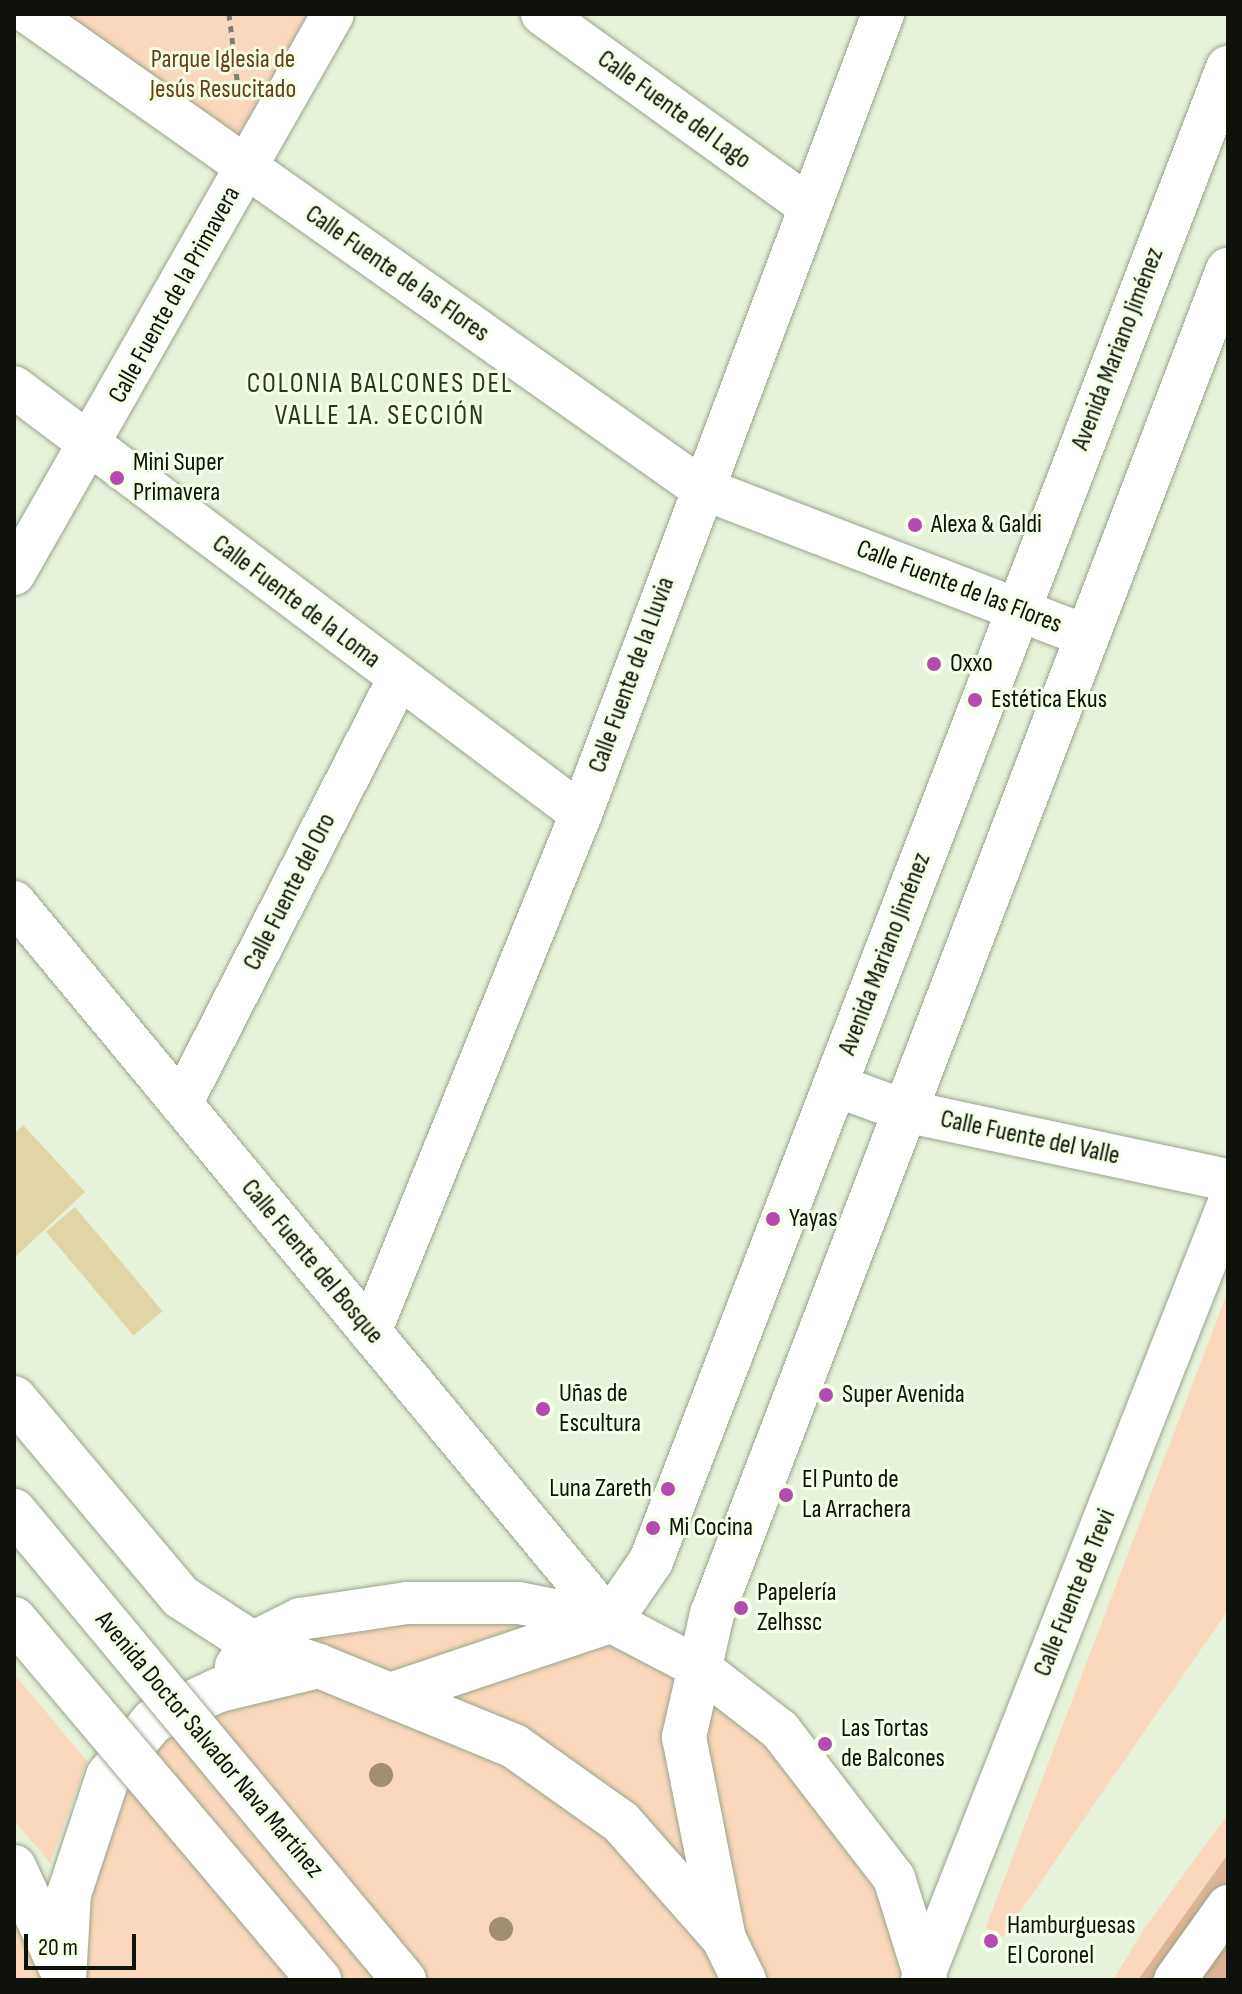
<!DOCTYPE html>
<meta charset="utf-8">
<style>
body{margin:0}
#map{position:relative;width:1242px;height:1994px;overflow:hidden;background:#e7f2da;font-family:"Sofia Sans Condensed",sans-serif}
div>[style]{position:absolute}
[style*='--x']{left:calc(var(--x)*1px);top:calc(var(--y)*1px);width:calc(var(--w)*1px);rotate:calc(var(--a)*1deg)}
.green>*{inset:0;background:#f9d8bb}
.forest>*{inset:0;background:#dcb592}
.building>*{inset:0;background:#e2d5a5;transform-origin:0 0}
.path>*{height:5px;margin-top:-2.5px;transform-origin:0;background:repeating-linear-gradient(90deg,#7a8171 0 6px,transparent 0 12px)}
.roads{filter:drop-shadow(0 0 2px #98a38c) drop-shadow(0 0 2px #98a38c)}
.street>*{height:42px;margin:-21px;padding:0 21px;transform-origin:21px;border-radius:21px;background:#fff}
.secondary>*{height:44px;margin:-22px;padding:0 22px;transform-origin:22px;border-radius:22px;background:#fff}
.bridges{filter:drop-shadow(0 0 2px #98a38c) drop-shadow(0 0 2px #98a38c)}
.highway-bridge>*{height:44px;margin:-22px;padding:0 22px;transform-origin:22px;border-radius:22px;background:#fff}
.trees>*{width:24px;height:24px;margin:-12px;border-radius:50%;background:#a0906e}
.dots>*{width:22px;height:22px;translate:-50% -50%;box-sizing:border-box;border:4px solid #f4ffe7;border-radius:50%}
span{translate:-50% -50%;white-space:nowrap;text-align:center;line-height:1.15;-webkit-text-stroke:6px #f4ffe7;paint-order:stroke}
.park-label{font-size:26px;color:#653f16}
.street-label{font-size:26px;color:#0f120a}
.poi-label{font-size:26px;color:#0f120a}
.left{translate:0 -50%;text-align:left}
.right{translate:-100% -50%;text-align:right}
.neighbourhood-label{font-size:28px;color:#2c3421;letter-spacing:2px}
.frame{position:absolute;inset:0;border:16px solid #0f120a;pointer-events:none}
.scale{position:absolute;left:24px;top:1934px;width:112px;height:36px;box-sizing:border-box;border:4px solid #0f120a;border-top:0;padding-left:10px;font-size:24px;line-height:28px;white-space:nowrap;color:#0f120a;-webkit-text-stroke:6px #f4ffe7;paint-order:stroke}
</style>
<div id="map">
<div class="green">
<div style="clip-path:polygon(30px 14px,333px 14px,247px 168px)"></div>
<div style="clip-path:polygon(1228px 1291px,1228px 1610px,1002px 1938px,986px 1927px)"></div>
<div style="clip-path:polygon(459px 1602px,700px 1668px,894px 1878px,926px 1980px,746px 1980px,621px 1822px,252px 1643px)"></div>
<div style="clip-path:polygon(319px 1669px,620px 1825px,741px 1980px,14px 1980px,14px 1867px,61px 1967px,70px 1894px,154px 1722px)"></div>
<div style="clip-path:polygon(14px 1674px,87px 1761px,50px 1863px,14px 1820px)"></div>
<div style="clip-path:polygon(1228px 1814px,1228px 1980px,1113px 1980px,1144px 1929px)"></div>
</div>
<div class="forest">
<div style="clip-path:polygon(1228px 1854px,1228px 1980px,1138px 1980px)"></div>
</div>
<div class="building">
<div style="clip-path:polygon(23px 1125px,85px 1192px,14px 1258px,14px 1134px)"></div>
<div style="left:75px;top:1207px;width:136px;height:38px;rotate:50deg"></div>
</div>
<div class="path">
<div style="--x:229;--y:14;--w:83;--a:83"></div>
</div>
<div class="roads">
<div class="street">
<div style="--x:30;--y:14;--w:822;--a:35.24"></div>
<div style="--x:701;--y:488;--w:413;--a:21"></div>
<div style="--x:542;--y:14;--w:327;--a:35.8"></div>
<div style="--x:14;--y:387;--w:710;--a:36.98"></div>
<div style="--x:14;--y:574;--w:644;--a:-60.33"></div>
<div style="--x:14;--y:902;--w:934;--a:50.34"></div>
<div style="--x:834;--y:1085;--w:76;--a:20.1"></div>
<div style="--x:905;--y:1111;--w:330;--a:12.1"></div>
<div style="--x:181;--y:1104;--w:476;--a:-62.9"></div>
<div style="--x:370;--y:1332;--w:559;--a:-67.84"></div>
<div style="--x:581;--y:814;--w:855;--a:-69.32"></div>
<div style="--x:236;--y:1666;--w:28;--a:-55"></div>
<div style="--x:252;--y:1643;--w:54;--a:-26.6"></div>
<div style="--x:300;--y:1619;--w:108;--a:-8.5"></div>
<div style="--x:407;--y:1603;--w:112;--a:0"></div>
<div style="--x:519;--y:1603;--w:93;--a:11.2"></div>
<div style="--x:610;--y:1621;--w:102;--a:27.6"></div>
<div style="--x:700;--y:1668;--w:101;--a:37.8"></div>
<div style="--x:780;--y:1730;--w:187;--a:52.4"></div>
<div style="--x:894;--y:1878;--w:107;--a:72.6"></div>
<div style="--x:922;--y:1980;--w:833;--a:-68.45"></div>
<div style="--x:1175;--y:1980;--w:91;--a:-54.4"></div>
</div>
<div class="secondary">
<div style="--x:14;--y:1398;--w:260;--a:50"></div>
<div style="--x:181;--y:1597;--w:85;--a:32.9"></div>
<div style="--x:252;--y:1643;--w:71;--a:18.9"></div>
<div style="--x:396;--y:1693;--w:226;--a:-18.6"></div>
<div style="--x:610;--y:1621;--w:73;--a:-55.7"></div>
<div style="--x:651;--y:1561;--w:1601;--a:-68.87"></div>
<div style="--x:14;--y:1867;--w:109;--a:65.1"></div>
<div style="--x:724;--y:1939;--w:206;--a:-101.2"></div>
<div style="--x:684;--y:1737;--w:126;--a:-77.2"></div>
<div style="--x:712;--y:1614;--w:1440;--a:-69"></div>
<div style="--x:64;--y:1980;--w:86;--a:-86.7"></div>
<div style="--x:69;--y:1894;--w:124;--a:-71.7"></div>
<div style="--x:108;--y:1776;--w:71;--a:-50.7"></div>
<div style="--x:153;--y:1721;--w:73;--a:-25.2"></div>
<div style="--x:219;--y:1690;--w:103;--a:-13.5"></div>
<div style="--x:319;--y:1666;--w:211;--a:22.3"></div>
<div style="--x:514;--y:1746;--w:131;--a:35.4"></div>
<div style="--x:621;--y:1822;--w:156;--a:48.6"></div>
<div style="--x:724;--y:1939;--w:46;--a:64"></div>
</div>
</div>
<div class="bridges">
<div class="highway-bridge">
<div style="--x:14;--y:1511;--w:610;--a:50.25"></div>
<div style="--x:14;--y:1619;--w:473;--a:49.8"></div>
</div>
</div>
<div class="trees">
<div style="left:381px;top:1775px"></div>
<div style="left:501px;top:1929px"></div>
</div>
<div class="dots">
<div style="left:117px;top:478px;background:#b44caf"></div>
<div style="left:915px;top:525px;background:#b44caf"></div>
<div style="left:934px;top:664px;background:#b44caf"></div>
<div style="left:975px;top:700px;background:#b44caf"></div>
<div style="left:773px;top:1219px;background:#b44caf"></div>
<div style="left:826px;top:1395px;background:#b44caf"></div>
<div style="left:543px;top:1409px;background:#b44caf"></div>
<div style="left:668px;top:1489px;background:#b44caf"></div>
<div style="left:786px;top:1495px;background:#b44caf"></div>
<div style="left:653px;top:1528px;background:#b44caf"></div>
<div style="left:741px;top:1608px;background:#b44caf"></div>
<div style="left:825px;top:1744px;background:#b44caf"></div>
<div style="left:991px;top:1941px;background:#b44caf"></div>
</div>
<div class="park-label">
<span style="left:223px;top:75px">Parque Iglesia de<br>Jesús Resucitado</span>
</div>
<div class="street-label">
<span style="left:674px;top:110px;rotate:36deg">Calle Fuente del Lago</span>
<span style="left:397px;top:274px;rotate:35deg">Calle Fuente de las Flores</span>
<span style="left:175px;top:295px;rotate:-61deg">Calle Fuente de la Primavera</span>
<span style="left:1118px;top:349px;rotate:-69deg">Avenida Mariano Jiménez</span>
<span style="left:959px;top:587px;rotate:21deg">Calle Fuente de las Flores</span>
<span style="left:296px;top:602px;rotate:37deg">Calle Fuente de la Loma</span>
<span style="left:632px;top:675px;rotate:-70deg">Calle Fuente de la Lluvia</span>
<span style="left:290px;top:892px;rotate:-63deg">Calle Fuente del Oro</span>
<span style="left:885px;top:954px;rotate:-69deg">Avenida Mariano Jiménez</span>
<span style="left:1030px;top:1138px;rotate:12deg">Calle Fuente del Valle</span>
<span style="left:312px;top:1262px;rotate:50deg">Calle Fuente del Bosque</span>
<span style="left:1075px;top:1593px;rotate:-68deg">Calle Fuente de Trevi</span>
<span style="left:209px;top:1745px;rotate:50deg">Avenida Doctor Salvador Nava Martínez</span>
</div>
<div class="poi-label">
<span class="left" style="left:133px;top:478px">Mini Super<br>Primavera</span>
<span class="left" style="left:931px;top:525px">Alexa &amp; Galdi</span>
<span class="left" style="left:950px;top:664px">Oxxo</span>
<span class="left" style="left:991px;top:700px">Estética Ekus</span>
<span class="left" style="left:789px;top:1219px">Yayas</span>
<span class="left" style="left:559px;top:1409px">Uñas de<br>Escultura</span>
<span class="left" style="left:842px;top:1395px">Super Avenida</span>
<span class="left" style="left:802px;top:1495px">El Punto de<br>La Arrachera</span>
<span class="right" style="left:652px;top:1489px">Luna Zareth</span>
<span class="left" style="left:669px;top:1528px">Mi Cocina</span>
<span class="left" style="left:757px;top:1608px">Papelería<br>Zelhssc</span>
<span class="left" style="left:841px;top:1744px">Las Tortas<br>de Balcones</span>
<span class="left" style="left:1007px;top:1941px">Hamburguesas<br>El Coronel</span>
</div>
<div class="neighbourhood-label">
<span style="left:380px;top:400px">COLONIA BALCONES DEL<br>VALLE 1A. SECCIÓN</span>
</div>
<div class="frame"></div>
<div class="scale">20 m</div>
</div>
